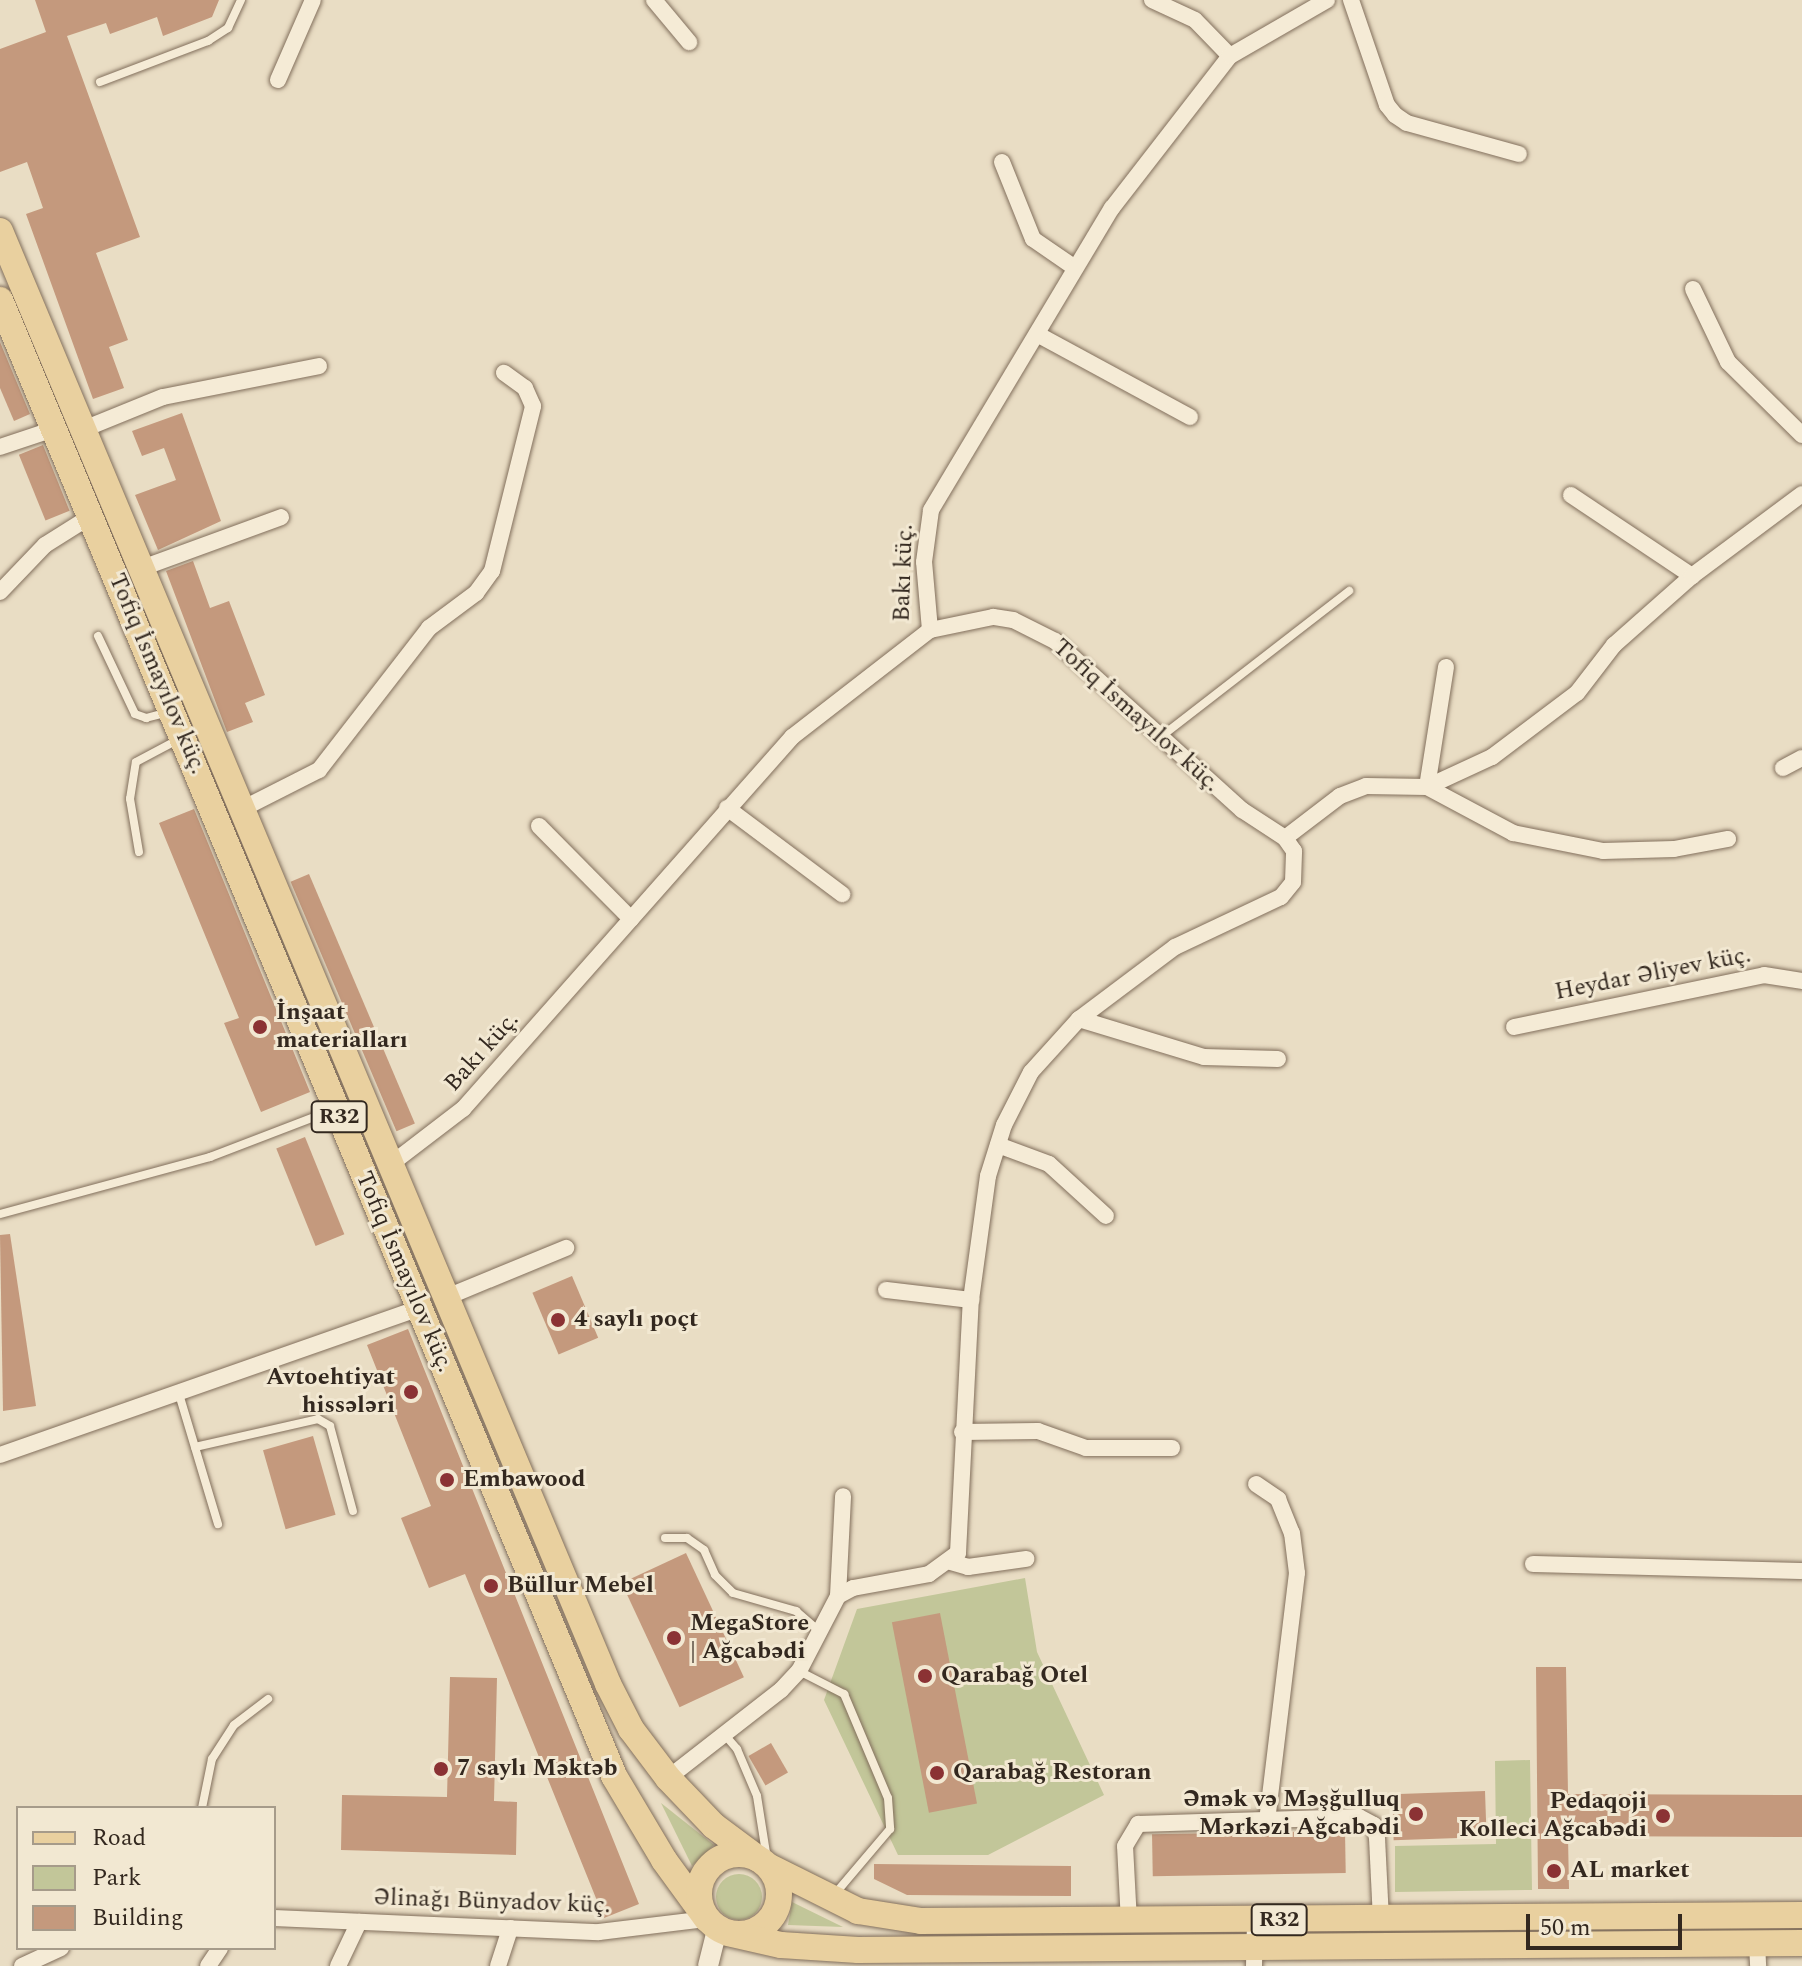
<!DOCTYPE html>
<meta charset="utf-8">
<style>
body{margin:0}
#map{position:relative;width:1802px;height:1966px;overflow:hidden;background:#e9ddc4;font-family:Spectral,serif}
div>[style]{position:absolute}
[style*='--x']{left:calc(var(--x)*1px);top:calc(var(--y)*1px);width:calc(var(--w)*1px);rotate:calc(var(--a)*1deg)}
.green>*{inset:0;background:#c2c699}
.round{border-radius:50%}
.building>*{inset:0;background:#c4997d;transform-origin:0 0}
.roads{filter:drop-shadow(0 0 2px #826f5c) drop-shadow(0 0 2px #826f5c)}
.service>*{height:8px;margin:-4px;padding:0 4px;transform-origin:4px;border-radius:4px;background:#f5ebd6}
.minor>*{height:16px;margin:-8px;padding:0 8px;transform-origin:8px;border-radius:8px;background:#f5ebd6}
.tertiary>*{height:20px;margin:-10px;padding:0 10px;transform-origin:10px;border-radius:10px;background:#f5ebd6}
.primary>*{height:26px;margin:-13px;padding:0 13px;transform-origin:13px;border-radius:13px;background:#e9d09f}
.primary>.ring{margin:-13px;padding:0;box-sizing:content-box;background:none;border:26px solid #e9d09f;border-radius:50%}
.dots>*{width:22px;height:22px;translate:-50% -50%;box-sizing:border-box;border:4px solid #f2e8d2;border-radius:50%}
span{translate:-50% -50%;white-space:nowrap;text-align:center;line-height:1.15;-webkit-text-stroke:6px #f2e8d2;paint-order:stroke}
.shield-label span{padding:2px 6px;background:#f2e8d2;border:2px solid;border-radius:6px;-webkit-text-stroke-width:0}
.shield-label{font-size:22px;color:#33281f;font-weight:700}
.street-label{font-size:24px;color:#33281f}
.poi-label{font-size:24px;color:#33281f;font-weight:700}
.left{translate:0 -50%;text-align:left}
.right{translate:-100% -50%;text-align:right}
.legend{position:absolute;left:16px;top:1806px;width:260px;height:144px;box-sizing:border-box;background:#f2e8d2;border:2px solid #a69b8a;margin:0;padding:10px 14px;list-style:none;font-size:24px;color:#33281f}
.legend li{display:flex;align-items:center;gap:16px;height:40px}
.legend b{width:40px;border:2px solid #a69b8a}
.scale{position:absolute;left:1526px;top:1914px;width:156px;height:36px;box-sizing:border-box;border:4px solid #33281f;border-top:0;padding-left:10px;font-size:24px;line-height:28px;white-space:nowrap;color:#33281f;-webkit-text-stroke:6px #f2e8d2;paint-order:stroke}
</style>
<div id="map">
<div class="green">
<div style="clip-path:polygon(1025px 1578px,1037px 1652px,1104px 1795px,988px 1855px,898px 1855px,824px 1700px,857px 1609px)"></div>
<div style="clip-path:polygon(1530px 1760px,1532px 1890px,1395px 1892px,1395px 1846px,1496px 1844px,1495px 1761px)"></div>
<div style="clip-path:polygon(661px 1803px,714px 1845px,692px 1866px)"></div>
<div class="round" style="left:716px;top:1874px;width:46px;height:46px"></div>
<div style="clip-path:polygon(792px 1902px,843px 1927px,788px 1925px)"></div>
</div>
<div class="building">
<div style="clip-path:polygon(35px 0,219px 0,212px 17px,163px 36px,157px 17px,110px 34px,106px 23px,67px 36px,140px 237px,96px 253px,128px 340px,109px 347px,124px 388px,93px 399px,26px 214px,43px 208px,27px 162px,0 172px,0 49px,46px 32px)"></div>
<div style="clip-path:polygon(0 342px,30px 414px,14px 421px,0 388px)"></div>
<div style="clip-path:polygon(182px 413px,221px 521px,158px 550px,135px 495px,176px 480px,164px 448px,142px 456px,132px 431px)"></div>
<div style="left:43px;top:445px;width:71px;height:26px;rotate:68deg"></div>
<div style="clip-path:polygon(193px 561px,210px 608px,229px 601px,265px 695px,245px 703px,253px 722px,227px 732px,166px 571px)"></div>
<div style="clip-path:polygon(194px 809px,310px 1092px,261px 1112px,224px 1023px,239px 1018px,159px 823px)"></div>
<div style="left:309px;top:874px;width:271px;height:20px;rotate:67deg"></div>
<div style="left:305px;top:1137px;width:105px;height:31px;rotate:68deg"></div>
<div style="clip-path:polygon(10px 1234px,36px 1406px,3px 1411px,0 1235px)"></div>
<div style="left:572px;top:1276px;width:67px;height:43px;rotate:67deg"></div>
<div style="clip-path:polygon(408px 1329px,639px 1904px,604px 1918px,465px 1574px,429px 1588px,401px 1518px,431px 1506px,367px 1345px)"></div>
<div style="left:313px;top:1436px;width:82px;height:52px;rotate:74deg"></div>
<div style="left:686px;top:1553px;width:137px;height:71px;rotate:65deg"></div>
<div style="left:940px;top:1613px;width:194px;height:49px;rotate:79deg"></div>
<div style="clip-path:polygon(1536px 1667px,1566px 1667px,1568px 1794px,1802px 1795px,1802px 1837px,1568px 1836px,1569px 1889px,1538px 1889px)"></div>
<div style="clip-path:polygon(450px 1677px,497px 1678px,494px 1801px,517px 1802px,516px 1855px,341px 1850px,342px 1795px,447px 1797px)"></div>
<div style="left:771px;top:1743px;width:34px;height:26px;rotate:60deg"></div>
<div style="left:1485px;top:1791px;width:46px;height:93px;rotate:88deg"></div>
<div style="left:1345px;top:1831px;width:42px;height:193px;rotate:89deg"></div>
<div style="clip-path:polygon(874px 1864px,1071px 1866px,1071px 1896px,907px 1895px,874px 1879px)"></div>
</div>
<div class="roads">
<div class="service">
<div style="--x:100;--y:82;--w:116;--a:-20.8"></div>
<div style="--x:208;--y:41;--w:24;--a:-33"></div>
<div style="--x:228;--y:28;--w:31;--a:-65"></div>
<div style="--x:98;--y:636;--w:86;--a:64.6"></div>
<div style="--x:135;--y:714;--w:12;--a:20"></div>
<div style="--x:146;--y:718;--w:23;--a:-15"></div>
<div style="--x:1162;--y:736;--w:237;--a:-37.8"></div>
<div style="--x:139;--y:852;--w:54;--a:-99.6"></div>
<div style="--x:130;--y:799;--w:37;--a:-81"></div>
<div style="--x:136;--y:762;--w:49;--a:-28.1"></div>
<div style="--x:0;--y:1214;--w:218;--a:-15.2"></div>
<div style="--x:210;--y:1157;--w:134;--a:-21"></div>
<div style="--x:179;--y:1394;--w:136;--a:73.3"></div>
<div style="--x:195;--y:1447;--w:126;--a:-12.8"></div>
<div style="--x:318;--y:1419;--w:14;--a:30"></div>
<div style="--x:330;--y:1426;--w:88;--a:74.9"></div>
<div style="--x:665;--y:1538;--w:22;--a:0"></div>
<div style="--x:687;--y:1538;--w:21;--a:35"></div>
<div style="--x:704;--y:1550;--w:27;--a:66"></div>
<div style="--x:715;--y:1575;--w:25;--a:45"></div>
<div style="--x:733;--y:1593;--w:66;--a:15.9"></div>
<div style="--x:796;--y:1611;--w:29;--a:41"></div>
<div style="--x:799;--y:1671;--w:51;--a:27.1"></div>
<div style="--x:844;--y:1694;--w:113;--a:67.1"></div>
<div style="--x:888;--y:1798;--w:31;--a:86"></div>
<div style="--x:890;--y:1829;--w:87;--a:130.3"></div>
<div style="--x:724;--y:1734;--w:20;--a:49"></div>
<div style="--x:737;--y:1749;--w:51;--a:66.9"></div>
<div style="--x:757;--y:1796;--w:64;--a:81"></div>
<div style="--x:202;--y:1808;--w:50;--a:-78.5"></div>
<div style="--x:212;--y:1759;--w:40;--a:-57.1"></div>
<div style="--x:234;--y:1725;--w:43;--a:-37.4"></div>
</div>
<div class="minor">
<div style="--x:654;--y:0;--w:55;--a:50.2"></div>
<div style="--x:1152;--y:0;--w:47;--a:24.9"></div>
<div style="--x:1195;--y:20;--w:50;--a:45.8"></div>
<div style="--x:1351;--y:0;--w:111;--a:71.1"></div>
<div style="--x:1387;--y:105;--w:13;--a:51"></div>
<div style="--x:1395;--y:115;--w:14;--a:34"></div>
<div style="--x:1407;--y:123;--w:116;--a:15.5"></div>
<div style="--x:278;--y:80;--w:87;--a:-66.4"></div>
<div style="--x:1002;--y:162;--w:83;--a:68.1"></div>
<div style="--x:1033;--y:239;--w:51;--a:34.6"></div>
<div style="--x:1693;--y:289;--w:81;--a:64.4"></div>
<div style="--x:1728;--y:362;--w:104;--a:44.6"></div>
<div style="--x:1037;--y:334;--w:174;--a:28.5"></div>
<div style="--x:84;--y:429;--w:85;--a:-22.1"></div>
<div style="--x:163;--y:397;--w:159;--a:-11.2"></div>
<div style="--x:0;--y:447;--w:57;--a:-18.4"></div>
<div style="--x:1571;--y:495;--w:146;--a:33.8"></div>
<div style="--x:142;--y:568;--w:148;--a:-20.1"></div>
<div style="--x:0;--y:592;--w:65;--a:-46.2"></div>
<div style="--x:45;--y:545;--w:54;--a:-32.2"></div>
<div style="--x:1446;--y:667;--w:121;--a:99"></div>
<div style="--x:1427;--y:787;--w:98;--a:28.1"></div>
<div style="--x:1513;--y:833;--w:92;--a:11.3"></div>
<div style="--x:1603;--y:851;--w:71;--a:-1.6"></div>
<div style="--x:1674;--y:849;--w:55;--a:-10.5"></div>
<div style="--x:1783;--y:768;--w:21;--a:-28"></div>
<div style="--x:244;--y:808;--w:84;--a:-26.9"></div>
<div style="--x:319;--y:770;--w:180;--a:-52.2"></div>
<div style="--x:429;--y:628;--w:59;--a:-36.7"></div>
<div style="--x:476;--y:593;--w:27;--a:-54"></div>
<div style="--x:492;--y:571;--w:170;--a:-76"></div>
<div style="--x:533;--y:406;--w:20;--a:-114"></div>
<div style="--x:525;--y:388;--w:26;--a:-144"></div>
<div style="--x:727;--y:808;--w:144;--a:36.8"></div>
<div style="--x:539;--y:826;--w:131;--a:45.3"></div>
<div style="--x:1285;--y:838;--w:69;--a:-37.4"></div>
<div style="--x:1340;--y:796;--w:28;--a:-21"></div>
<div style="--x:1366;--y:786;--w:61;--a:0.9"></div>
<div style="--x:1427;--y:787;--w:72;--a:-24.8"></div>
<div style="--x:1492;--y:757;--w:106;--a:-37"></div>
<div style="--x:1577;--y:693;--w:61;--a:-52.4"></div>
<div style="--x:1614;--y:645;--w:104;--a:-41.5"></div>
<div style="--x:1692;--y:576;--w:137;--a:-36.7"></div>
<div style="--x:1079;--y:1019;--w:131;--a:16.9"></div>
<div style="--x:1204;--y:1057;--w:74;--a:1.5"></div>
<div style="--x:1514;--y:1027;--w:255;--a:-11.7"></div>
<div style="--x:1764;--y:975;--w:38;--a:9"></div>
<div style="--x:998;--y:1145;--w:54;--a:20.4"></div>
<div style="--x:1049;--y:1164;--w:77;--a:42.4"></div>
<div style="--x:391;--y:1164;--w:91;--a:-37.4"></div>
<div style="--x:463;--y:1109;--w:497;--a:-48.5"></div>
<div style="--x:792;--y:737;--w:175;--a:-37.8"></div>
<div style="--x:930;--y:630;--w:68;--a:-95"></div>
<div style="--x:924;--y:562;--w:52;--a:-82.3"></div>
<div style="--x:931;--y:510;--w:352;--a:-59.1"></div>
<div style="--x:1112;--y:208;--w:192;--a:-52.2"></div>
<div style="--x:1230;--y:56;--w:112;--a:-30"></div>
<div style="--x:886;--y:1290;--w:86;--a:6.7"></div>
<div style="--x:447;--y:1297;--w:129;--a:-22.4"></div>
<div style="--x:962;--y:1432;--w:76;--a:-0.8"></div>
<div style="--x:1038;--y:1431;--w:51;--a:19.5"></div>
<div style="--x:1086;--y:1448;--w:86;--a:0"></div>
<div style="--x:0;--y:1455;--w:445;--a:-19.3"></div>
<div style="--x:1256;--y:1484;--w:27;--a:34"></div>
<div style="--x:1278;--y:1499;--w:37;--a:68"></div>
<div style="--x:1292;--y:1533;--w:40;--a:82.9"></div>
<div style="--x:1297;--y:1573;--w:249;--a:96.9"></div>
<div style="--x:951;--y:1562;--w:18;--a:16"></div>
<div style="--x:968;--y:1567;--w:59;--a:-7.9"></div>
<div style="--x:1533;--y:1564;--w:269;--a:1.5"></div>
<div style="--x:838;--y:1596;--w:100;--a:-87.1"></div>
<div style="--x:668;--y:1778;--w:143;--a:-37.9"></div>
<div style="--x:781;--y:1690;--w:26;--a:-47"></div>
<div style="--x:799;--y:1671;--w:85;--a:-62.5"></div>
<div style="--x:838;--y:1596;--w:17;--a:-28"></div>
<div style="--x:853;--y:1588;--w:77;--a:-10.4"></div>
<div style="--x:929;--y:1574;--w:36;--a:-36"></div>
<div style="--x:958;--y:1553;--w:253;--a:-87.1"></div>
<div style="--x:971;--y:1300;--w:125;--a:-82.2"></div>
<div style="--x:988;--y:1176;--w:53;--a:-72.6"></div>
<div style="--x:1004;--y:1125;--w:59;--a:-63"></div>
<div style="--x:1031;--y:1072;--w:72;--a:-47.8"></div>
<div style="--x:1079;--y:1019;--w:120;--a:-36.9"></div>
<div style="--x:1175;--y:947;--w:117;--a:-25.3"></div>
<div style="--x:1281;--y:897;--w:19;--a:-51"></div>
<div style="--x:1293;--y:882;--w:31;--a:-88"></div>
<div style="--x:1294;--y:851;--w:16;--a:-125"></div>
<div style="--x:1285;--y:838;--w:51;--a:-146.9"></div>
<div style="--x:1242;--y:810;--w:252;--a:-137.9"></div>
<div style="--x:1055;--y:641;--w:47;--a:-153.4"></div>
<div style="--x:1013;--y:620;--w:20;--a:-171"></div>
<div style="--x:993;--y:617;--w:64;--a:168.3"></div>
<div style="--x:274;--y:1918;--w:325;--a:2.5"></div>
<div style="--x:599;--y:1932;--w:109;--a:-6.9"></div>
<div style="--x:1129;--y:1922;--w:76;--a:-93"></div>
<div style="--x:1125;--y:1846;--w:26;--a:-59"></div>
<div style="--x:1138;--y:1824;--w:221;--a:-1.8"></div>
<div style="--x:1359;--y:1817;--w:17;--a:28"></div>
<div style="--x:1374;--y:1825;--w:13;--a:77"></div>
<div style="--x:1377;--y:1838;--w:81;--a:87.2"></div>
<div style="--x:1757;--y:1944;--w:22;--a:87"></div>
<div style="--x:22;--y:1966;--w:43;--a:-24.8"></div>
<div style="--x:208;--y:1966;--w:22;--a:-56"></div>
<div style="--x:338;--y:1966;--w:49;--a:-64.5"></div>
<div style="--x:498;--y:1966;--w:40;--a:-72"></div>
<div style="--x:1254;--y:1966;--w:45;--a:-88.7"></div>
</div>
<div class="tertiary">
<div style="--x:708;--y:1966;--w:38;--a:-76"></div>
</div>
<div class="primary">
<div style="--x:0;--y:231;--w:1575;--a:67.29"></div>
<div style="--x:608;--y:1684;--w:51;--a:62.9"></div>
<div style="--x:631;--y:1729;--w:61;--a:52.9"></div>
<div style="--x:668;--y:1778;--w:66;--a:46.2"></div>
<div style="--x:714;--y:1826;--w:54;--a:36.7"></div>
<div style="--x:0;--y:300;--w:1599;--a:67.41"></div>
<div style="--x:614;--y:1776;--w:98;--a:59.2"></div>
<div style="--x:664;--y:1860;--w:73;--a:53.9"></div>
<div class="ring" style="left:699px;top:1854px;width:54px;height:54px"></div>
<div style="--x:768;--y:1866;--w:101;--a:26.6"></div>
<div style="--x:858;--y:1911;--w:64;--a:9"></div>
<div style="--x:921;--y:1921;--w:881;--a:-0.39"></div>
<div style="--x:728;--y:1933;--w:54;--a:12.8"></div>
<div style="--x:781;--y:1945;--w:77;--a:3.7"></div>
<div style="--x:858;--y:1950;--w:944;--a:-0.42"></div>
</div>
</div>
<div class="dots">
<div style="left:260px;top:1027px;background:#8b3234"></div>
<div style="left:558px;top:1320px;background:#8b3234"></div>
<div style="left:411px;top:1392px;background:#8b3234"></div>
<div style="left:447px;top:1480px;background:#8b3234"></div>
<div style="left:491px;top:1586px;background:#8b3234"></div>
<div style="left:674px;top:1638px;background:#8b3234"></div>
<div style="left:925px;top:1676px;background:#8b3234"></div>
<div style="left:441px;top:1769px;background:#8b3234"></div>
<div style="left:937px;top:1773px;background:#8b3234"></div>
<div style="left:1416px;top:1814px;background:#8b3234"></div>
<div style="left:1663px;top:1816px;background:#8b3234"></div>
<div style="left:1554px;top:1871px;background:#8b3234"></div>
</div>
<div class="shield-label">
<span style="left:339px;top:1117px">R32</span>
<span style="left:1279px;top:1920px">R32</span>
</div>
<div class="street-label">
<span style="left:904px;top:573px;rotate:-88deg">Bakı küç.</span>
<span style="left:157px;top:674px;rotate:67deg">Tofiq İsmayılov küç.</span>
<span style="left:1136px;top:716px;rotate:42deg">Tofiq İsmayılov küç.</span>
<span style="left:1653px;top:974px;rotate:-11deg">Heydar Əliyev küç.</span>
<span style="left:482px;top:1052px;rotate:-48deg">Bakı küç.</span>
<span style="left:404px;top:1272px;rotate:67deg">Tofiq İsmayılov küç.</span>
<span style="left:492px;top:1902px;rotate:2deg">Əlinağı Bünyadov küç.</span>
</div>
<div class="poi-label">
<span class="left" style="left:276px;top:1027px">İnşaat<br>materialları</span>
<span class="left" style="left:574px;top:1320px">4 saylı poçt</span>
<span class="right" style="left:395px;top:1392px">Avtoehtiyat<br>hissələri</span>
<span class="left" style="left:463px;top:1480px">Embawood</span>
<span class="left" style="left:507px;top:1586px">Büllur Mebel</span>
<span class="left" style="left:690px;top:1638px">MegaStore<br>| Ağcabədi</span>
<span class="left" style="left:941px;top:1676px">Qarabağ Otel</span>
<span class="left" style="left:457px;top:1769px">7 saylı Məktəb</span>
<span class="left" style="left:953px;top:1773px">Qarabağ Restoran</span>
<span class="right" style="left:1400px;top:1814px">Əmək və Məşğulluq<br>Mərkəzi Ağcabədi</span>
<span class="right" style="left:1647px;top:1816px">Pedaqoji<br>Kolleci Ağcabədi</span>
<span class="left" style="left:1570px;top:1871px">AL market</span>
</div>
<ul class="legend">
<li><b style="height:10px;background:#e9d09f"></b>Road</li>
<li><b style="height:22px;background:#c2c699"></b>Park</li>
<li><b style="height:22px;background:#c4997d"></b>Building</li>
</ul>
<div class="scale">50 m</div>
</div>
